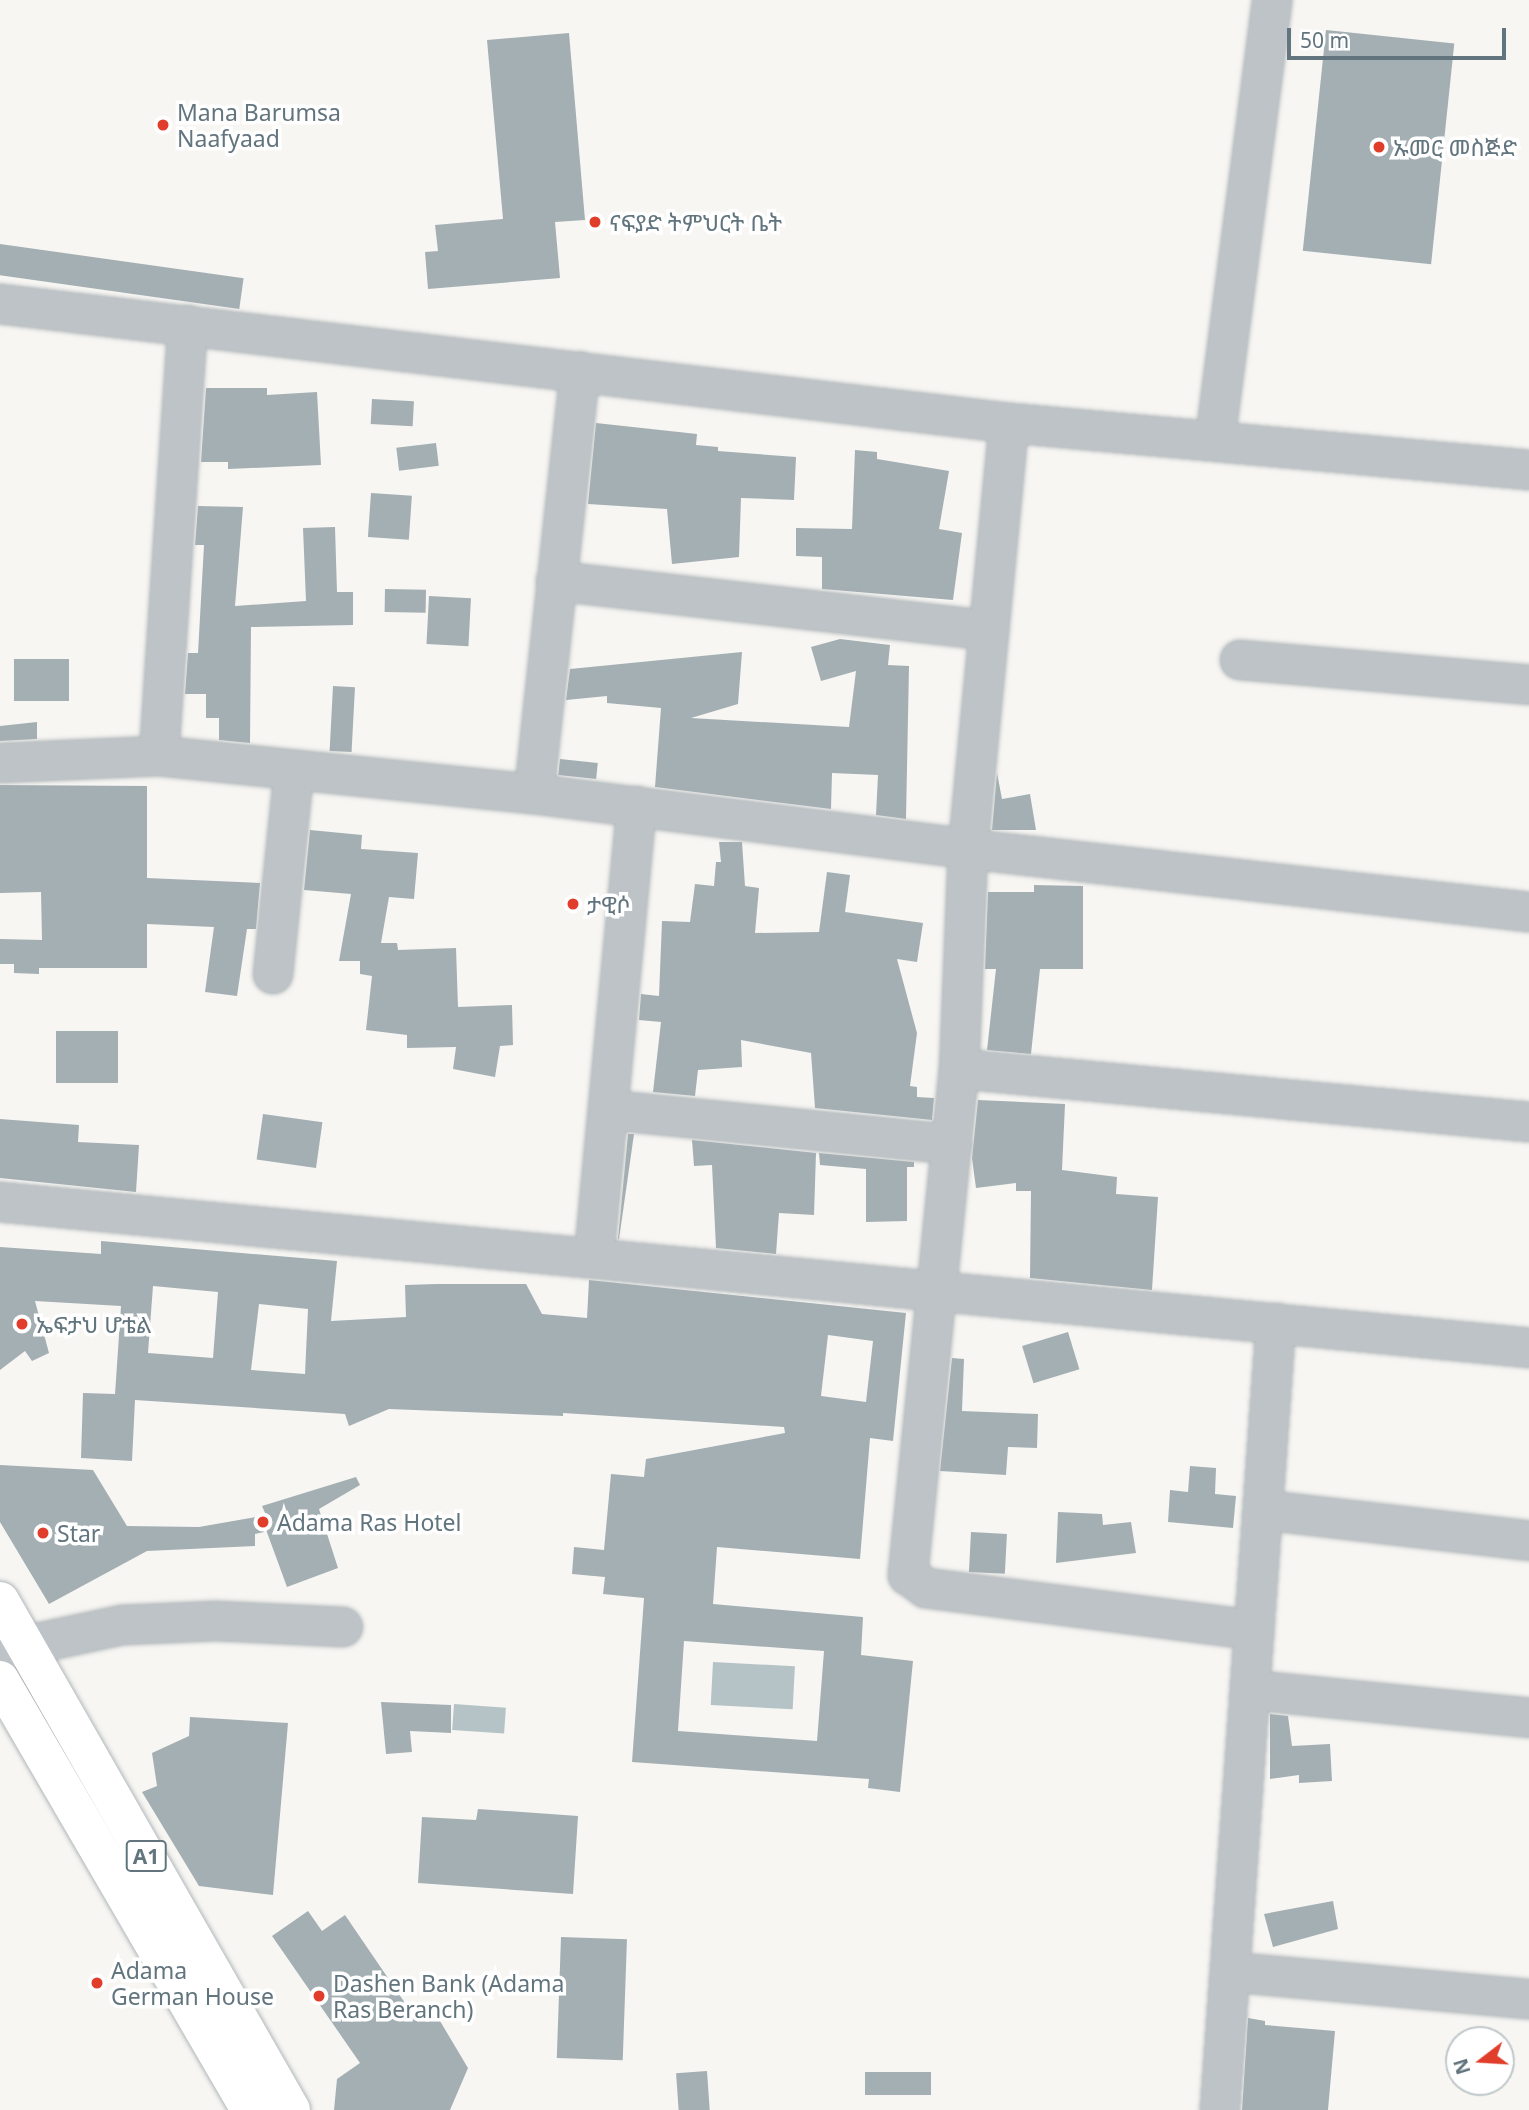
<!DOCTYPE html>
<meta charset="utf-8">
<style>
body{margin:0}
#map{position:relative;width:1529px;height:2110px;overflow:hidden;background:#f7f6f3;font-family:"Noto Sans","Noto Sans Ethiopic",sans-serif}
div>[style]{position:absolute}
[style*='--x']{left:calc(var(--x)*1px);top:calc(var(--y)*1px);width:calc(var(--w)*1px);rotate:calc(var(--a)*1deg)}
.water>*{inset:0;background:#b5c3c6;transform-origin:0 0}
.building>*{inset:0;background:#a4afb3;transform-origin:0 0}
.roads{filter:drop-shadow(0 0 2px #b1b7ba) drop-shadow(0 0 2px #b1b7ba)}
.minor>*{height:38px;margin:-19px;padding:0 19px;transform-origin:19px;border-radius:19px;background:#bdc3c6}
.major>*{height:38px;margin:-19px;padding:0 19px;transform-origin:19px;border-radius:19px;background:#fff}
.dots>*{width:19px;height:19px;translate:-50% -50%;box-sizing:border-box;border:4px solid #fff;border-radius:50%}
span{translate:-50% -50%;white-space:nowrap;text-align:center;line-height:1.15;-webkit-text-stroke:7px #fff;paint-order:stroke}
.shield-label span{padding:2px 5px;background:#fff;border:2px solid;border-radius:5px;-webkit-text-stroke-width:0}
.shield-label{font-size:21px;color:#62757e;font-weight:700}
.poi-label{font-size:23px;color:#62757e}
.left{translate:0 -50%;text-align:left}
.north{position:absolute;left:1445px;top:2026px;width:70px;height:70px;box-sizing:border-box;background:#fff;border:2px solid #c0c8cb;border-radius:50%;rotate:253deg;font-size:19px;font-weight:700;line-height:28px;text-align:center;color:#62757e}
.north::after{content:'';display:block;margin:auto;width:24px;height:32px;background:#e03d2a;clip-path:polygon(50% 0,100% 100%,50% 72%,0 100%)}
.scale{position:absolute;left:1287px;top:28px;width:219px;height:32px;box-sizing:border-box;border:4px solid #62757e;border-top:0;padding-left:9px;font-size:21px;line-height:24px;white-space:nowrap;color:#62757e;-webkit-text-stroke:5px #fff;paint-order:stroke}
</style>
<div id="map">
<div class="water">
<div style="left:713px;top:1662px;width:82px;height:43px;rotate:3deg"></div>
<div style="left:454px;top:1704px;width:52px;height:26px;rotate:4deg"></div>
</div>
<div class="building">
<div style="left:1326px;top:30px;width:129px;height:222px;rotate:6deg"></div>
<div style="clip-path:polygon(569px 33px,585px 220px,555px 222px,560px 278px,428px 289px,425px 252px,438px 251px,435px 225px,503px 219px,487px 40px)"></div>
<div style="left:0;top:244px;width:246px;height:31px;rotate:8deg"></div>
<div style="clip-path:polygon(206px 388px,267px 388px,267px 395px,317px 392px,321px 465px,228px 469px,228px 462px,201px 462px)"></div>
<div style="left:372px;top:399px;width:42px;height:25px;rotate:3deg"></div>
<div style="clip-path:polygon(596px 423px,697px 434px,696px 445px,718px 447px,718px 451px,796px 457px,794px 500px,741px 498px,739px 557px,672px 564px,667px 509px,588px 504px)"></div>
<div style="left:436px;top:443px;width:23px;height:40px;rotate:83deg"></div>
<div style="clip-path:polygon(855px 450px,877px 452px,877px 459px,949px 471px,939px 529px,962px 533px,953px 600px,822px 589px,822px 557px,796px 556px,796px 528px,852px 529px)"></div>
<div style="left:371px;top:493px;width:41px;height:44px;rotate:4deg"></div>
<div style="clip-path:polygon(198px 506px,243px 507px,235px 606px,306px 601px,303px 528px,335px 527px,337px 592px,353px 592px,353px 625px,251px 627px,250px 743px,219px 740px,219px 718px,206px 718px,206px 694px,185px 694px,188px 653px,198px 653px,204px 545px,195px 545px)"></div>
<div style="left:385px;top:589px;width:41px;height:23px;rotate:1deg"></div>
<div style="left:429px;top:596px;width:42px;height:48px;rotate:3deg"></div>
<div style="clip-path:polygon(840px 639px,890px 645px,888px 665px,909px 666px,906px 819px,876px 815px,878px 775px,832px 773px,831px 809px,655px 787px,661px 708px,607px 703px,607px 696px,566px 700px,570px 669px,742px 652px,738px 704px,691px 718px,849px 727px,856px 671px,821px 681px,811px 647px)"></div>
<div style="left:14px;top:659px;width:55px;height:42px"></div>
<div style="left:333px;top:686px;width:22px;height:65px;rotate:3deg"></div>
<div style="clip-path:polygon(37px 722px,37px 739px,0 741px,0 726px)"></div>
<div style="left:560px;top:759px;width:38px;height:16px;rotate:6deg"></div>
<div style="clip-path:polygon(997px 773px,1002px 799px,1030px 794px,1036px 830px,992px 830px)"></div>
<div style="clip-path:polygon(0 785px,147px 786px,147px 878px,260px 883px,256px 929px,247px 929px,237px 996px,205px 992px,214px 927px,147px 924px,147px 968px,39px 968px,39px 974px,14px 973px,14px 964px,0 964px,0 939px,42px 940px,41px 892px,0 893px)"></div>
<div style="clip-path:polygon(310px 830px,362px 835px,361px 849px,418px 853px,414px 899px,389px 897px,381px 943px,397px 943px,398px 950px,456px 948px,458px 1007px,512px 1005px,513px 1045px,500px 1046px,495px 1077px,453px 1069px,456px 1047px,407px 1048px,407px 1035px,366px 1030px,372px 976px,360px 974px,360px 961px,339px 961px,351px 894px,304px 890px)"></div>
<div style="clip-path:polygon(719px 842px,742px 842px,745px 886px,759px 888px,755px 933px,819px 932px,827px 872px,850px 875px,845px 912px,923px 923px,917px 962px,897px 959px,917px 1033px,910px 1086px,917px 1087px,917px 1097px,934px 1098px,932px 1120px,815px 1108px,811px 1053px,741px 1040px,742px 1067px,698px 1070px,695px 1096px,653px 1092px,661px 1022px,639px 1020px,641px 994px,659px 996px,662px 921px,690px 922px,695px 884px,714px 886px,716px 862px,721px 862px)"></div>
<div style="clip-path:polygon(1034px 885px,1083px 886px,1083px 969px,1040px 969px,1031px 1054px,987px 1050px,996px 969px,985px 969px,988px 892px,1034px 892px)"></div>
<div style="left:56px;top:1031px;width:62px;height:52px"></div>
<div style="clip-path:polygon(978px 1100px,1065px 1104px,1062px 1170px,1117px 1177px,1116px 1194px,1158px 1197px,1152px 1290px,1030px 1278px,1031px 1191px,1016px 1191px,1016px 1183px,976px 1188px,972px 1158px)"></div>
<div style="left:263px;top:1114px;width:60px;height:46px;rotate:8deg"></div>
<div style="clip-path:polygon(0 1119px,79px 1125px,78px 1142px,139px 1145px,136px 1192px,0 1178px)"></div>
<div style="clip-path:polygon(628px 1134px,634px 1134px,619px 1239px,618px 1239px)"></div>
<div style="clip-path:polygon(692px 1140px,816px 1153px,814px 1215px,779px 1213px,776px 1254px,716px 1248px,712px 1165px,694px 1166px)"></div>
<div style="clip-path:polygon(819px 1153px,914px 1162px,914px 1167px,907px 1167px,907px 1221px,866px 1222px,866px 1169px,820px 1165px)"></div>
<div style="clip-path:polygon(evenodd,101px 1241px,337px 1261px,331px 1321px,406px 1317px,405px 1285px,437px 1284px,526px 1284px,542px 1314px,587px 1318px,589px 1280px,906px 1313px,893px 1441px,870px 1438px,860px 1559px,717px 1547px,713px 1604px,863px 1617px,861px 1655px,913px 1661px,900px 1792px,868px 1788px,869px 1779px,632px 1762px,644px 1598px,603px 1594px,605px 1577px,572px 1574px,574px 1547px,604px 1550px,611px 1474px,644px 1477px,646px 1459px,785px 1433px,784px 1427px,563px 1413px,563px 1416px,389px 1409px,349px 1426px,345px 1414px,135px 1400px,132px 1461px,81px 1458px,83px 1393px,115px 1394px,121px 1306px,35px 1301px,49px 1353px,32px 1361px,25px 1351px,0 1370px,0 1247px,101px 1254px,101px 1241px,153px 1286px,218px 1292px,213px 1358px,148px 1353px,153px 1286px,101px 1241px,259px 1304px,308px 1309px,305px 1374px,251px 1370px,259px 1304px,101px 1241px,828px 1335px,873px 1341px,866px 1402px,821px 1396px,828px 1335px,101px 1241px,684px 1641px,824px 1651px,817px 1741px,678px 1731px,684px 1641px)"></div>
<div style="left:1068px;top:1332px;width:39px;height:48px;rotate:73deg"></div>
<div style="clip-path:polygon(952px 1358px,964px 1359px,962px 1411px,1038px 1414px,1037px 1448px,1008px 1447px,1006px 1475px,940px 1471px)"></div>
<div style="clip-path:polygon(0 1465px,93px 1470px,127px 1526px,199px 1527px,261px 1516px,264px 1532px,255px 1534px,255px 1546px,147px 1551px,49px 1604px,0 1522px)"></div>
<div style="clip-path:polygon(1190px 1466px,1216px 1468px,1215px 1494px,1236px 1496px,1233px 1528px,1168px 1522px,1170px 1490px,1188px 1492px)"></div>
<div style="clip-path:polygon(356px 1477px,360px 1485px,319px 1509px,338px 1568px,287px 1587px,261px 1516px,266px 1515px,262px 1506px)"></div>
<div style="clip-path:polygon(1058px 1512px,1102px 1514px,1103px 1525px,1131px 1522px,1136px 1553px,1056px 1563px)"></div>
<div style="left:971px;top:1532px;width:36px;height:40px;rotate:3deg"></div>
<div style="clip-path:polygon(381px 1702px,451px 1705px,451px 1733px,410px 1731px,412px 1752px,386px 1754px)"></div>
<div style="clip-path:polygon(1270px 1714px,1288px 1716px,1292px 1746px,1330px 1744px,1332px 1781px,1299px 1783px,1299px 1775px,1270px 1779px)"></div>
<div style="clip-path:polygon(190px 1717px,288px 1723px,273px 1895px,199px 1886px,142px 1792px,157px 1786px,152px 1753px,189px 1736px)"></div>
<div style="clip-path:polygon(478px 1809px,578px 1816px,573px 1894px,418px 1883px,422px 1817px,476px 1820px)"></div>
<div style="clip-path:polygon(1333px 1901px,1338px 1929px,1273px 1947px,1264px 1914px)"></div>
<div style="clip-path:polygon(308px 1911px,322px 1931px,345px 1915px,418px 2022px,430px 2014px,440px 2021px,468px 2068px,450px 2110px,334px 2110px,337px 2079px,360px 2063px,272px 1936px)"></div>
<div style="left:561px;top:1937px;width:66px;height:121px;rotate:2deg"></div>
<div style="clip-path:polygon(1248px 2018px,1265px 2021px,1265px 2025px,1335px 2031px,1328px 2110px,1242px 2110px)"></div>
<div style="left:707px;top:2071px;width:39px;height:31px;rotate:86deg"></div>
<div style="left:865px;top:2072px;width:66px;height:23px"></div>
</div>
<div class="roads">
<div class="minor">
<div style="--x:0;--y:304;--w:1016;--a:6.73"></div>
<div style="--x:1009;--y:423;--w:522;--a:5.16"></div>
<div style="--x:1009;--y:423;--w:428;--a:95.5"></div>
<div style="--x:968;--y:849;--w:220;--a:92.3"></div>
<div style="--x:959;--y:1069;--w:509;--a:95.76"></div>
<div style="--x:908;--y:1575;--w:22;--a:36"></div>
<div style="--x:926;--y:1588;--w:331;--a:7.3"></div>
<div style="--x:1215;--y:441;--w:445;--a:-82.6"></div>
<div style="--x:556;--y:581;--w:436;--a:6.5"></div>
<div style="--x:1240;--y:660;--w:290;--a:4.9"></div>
<div style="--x:159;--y:756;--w:432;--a:-86.2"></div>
<div style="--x:0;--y:763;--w:159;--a:-2.5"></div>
<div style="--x:159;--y:756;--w:377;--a:5.8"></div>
<div style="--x:534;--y:794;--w:437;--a:7.2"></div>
<div style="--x:968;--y:849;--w:565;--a:6.41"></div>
<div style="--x:534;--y:794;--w:425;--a:-83.8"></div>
<div style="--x:273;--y:974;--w:205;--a:-84.1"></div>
<div style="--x:959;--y:1069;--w:572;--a:5.31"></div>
<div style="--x:609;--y:1110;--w:345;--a:5.7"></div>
<div style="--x:0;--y:1202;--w:1536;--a:5.45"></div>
<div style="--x:594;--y:1257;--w:453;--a:-84.6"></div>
<div style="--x:1263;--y:1510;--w:268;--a:6.6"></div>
<div style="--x:0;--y:1651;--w:125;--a:-12"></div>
<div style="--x:122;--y:1625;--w:94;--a:-2.4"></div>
<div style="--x:216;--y:1621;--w:127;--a:2.7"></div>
<div style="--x:1250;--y:1690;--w:280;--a:5.7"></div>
<div style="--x:1230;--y:1972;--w:300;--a:5.2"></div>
<div style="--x:1220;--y:2110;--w:789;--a:-85.93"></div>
</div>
<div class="major">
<div style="--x:0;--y:1601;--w:586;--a:60.24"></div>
<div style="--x:0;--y:1680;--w:497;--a:59.8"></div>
</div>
</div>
<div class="dots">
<div style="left:163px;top:125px;background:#e03d2a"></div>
<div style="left:1379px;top:147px;background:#e03d2a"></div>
<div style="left:595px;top:222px;background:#e03d2a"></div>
<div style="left:573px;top:904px;background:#e03d2a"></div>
<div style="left:22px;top:1324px;background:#e03d2a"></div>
<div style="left:263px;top:1522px;background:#e03d2a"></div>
<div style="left:43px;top:1533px;background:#e03d2a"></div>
<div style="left:97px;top:1983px;background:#e03d2a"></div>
<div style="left:319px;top:1996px;background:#e03d2a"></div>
</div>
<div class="shield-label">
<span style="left:146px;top:1856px">A1</span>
</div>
<div class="poi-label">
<span class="left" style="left:177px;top:125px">Mana Barumsa<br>Naafyaad</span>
<span class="left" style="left:1393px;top:147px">ኡመር መስጅድ</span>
<span class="left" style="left:609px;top:222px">ናፍያድ ትምህርት ቤት</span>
<span class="left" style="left:587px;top:904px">ታዊሶ</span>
<span class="left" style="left:36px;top:1324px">ኤፍታህ ሆቴል</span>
<span class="left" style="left:277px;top:1522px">Adama Ras Hotel</span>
<span class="left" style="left:57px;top:1533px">Star</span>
<span class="left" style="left:111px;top:1983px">Adama<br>German House</span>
<span class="left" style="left:333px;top:1996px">Dashen Bank (Adama<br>Ras Beranch)</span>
</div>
<div class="north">N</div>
<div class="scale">50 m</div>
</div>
